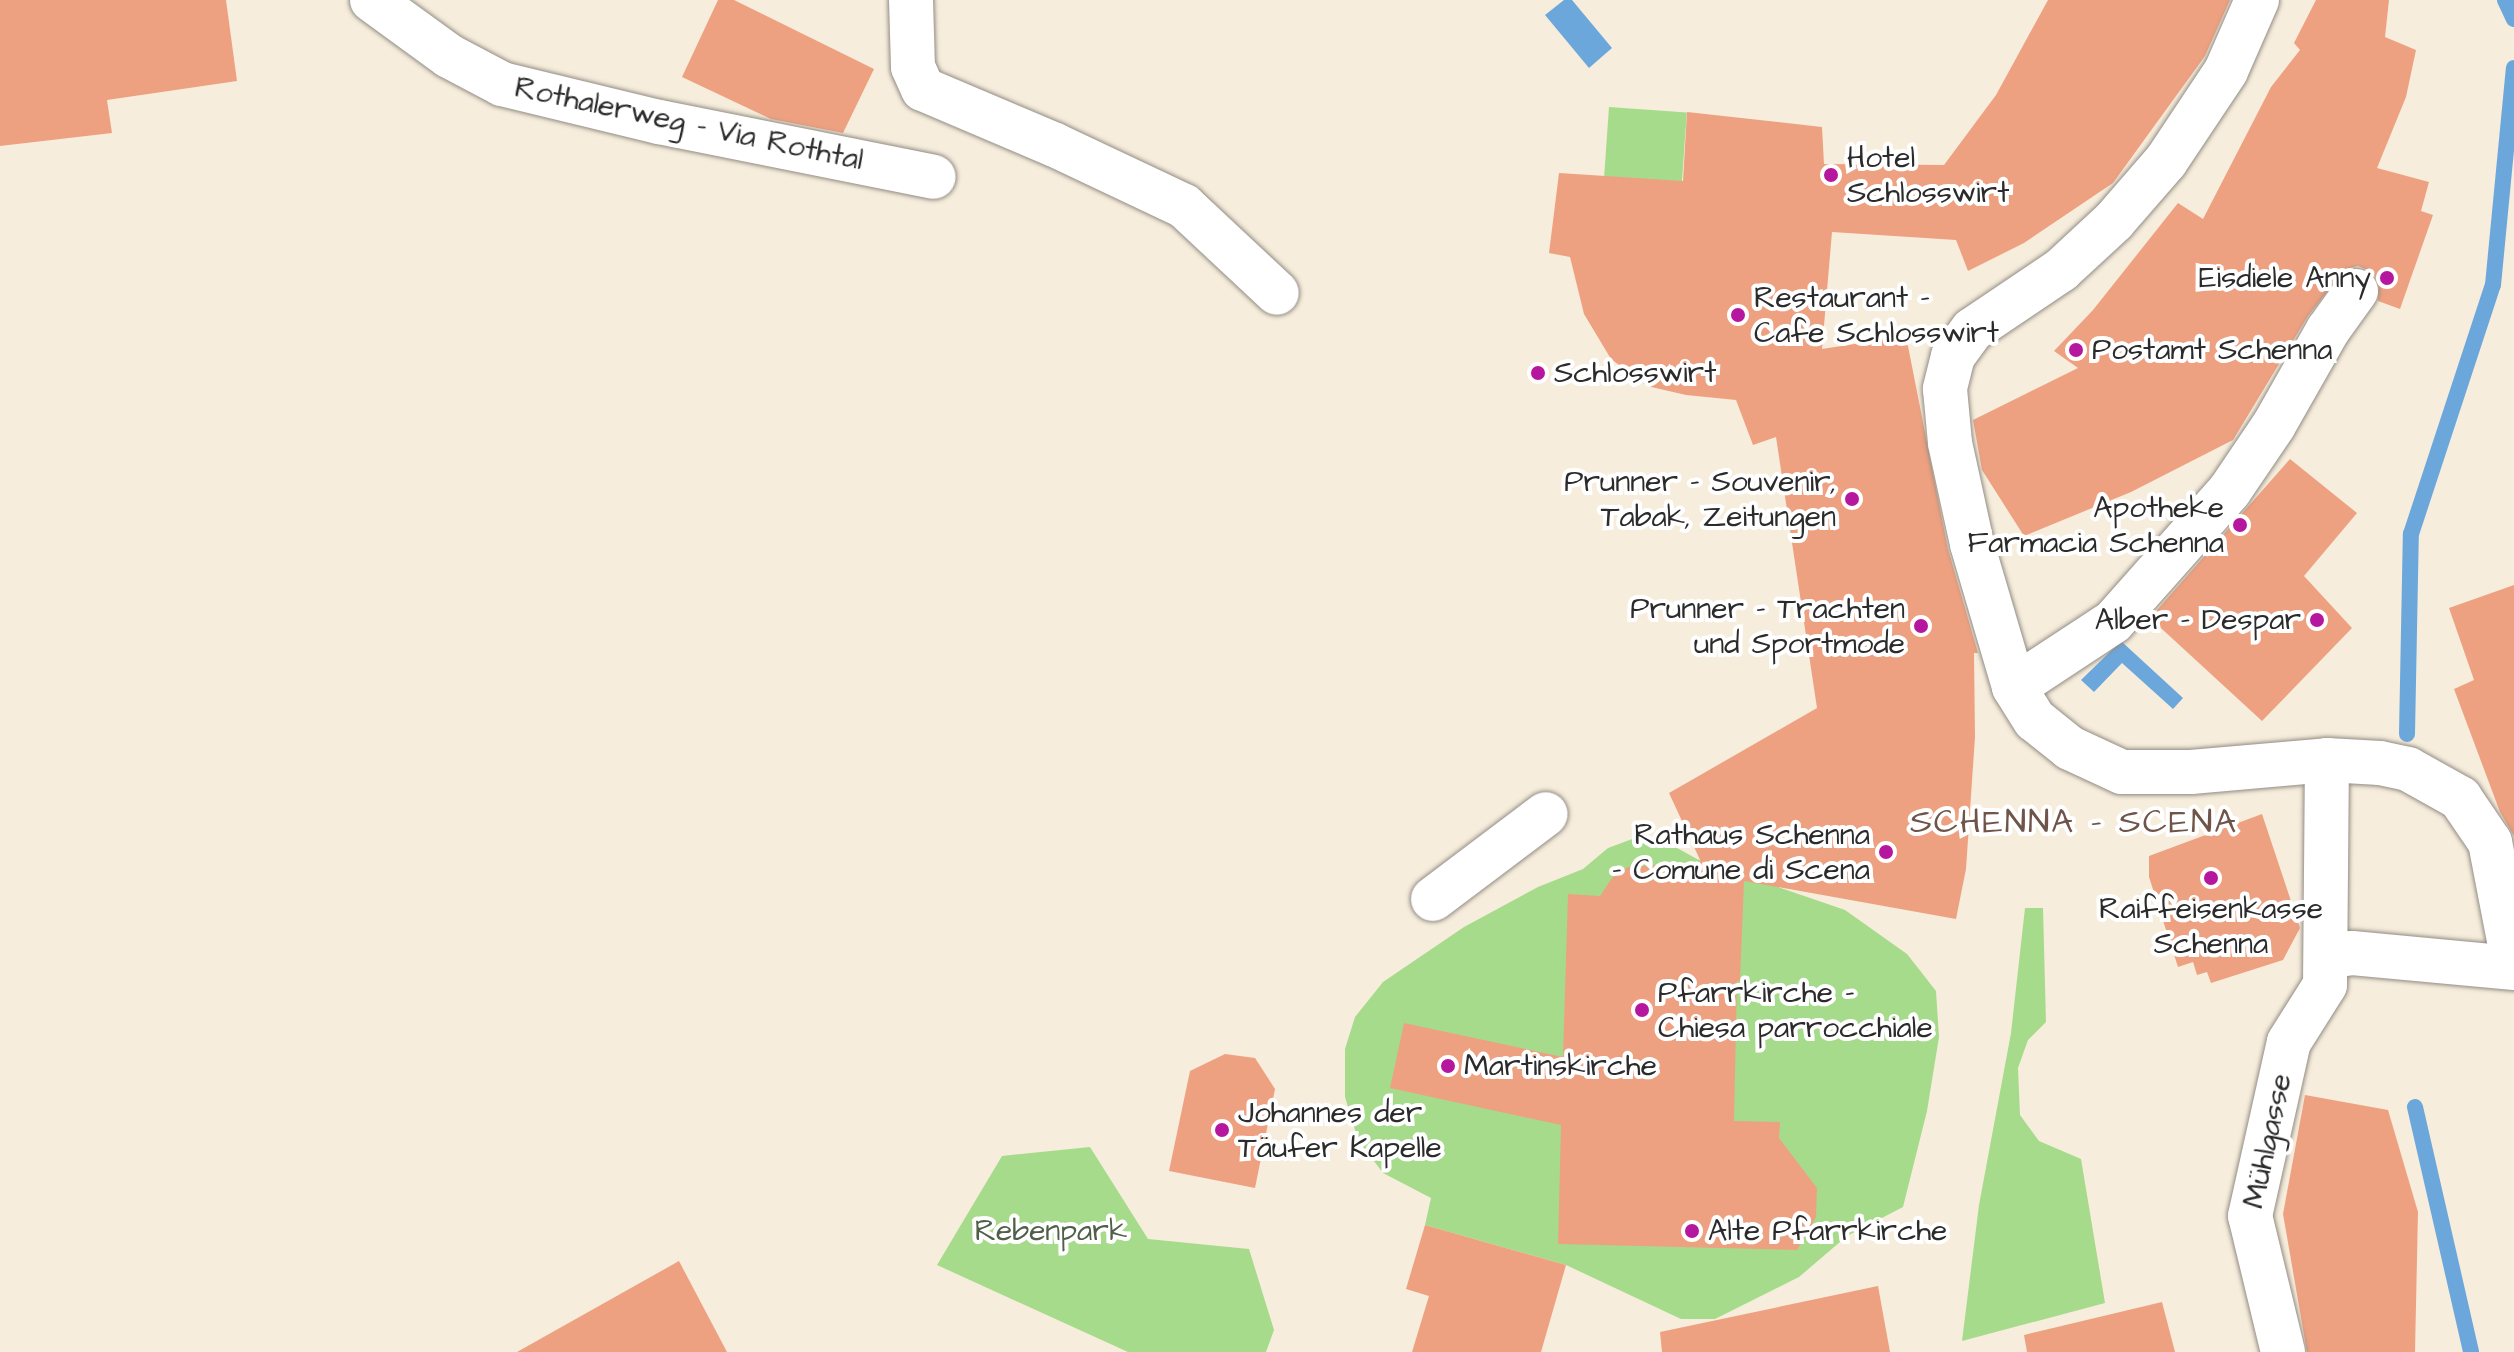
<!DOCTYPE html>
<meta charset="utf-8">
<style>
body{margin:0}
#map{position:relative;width:2514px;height:1352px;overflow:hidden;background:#f7eddc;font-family:"Architects Daughter",sans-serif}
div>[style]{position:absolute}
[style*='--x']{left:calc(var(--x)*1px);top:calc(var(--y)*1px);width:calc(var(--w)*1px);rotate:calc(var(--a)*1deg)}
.green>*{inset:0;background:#a6db8b;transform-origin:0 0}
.water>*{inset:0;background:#6ca7dc}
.stream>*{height:16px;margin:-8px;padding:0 8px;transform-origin:8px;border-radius:8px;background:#6ca7dc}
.building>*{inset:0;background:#eea181}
.roads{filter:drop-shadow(0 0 2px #918c84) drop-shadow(0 0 2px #918c84)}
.minor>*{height:44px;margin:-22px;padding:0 22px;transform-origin:22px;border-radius:22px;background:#fff}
.dots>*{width:22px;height:22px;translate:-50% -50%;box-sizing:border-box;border:4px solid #fff;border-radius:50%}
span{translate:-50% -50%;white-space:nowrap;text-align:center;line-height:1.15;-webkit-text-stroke:8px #fff;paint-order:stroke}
.street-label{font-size:30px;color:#2b2b2b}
.poi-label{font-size:30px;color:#2b2b2b}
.left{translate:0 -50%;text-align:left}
.right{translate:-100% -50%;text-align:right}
.park-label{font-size:30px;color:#506048}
.quarter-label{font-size:34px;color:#6f5449;letter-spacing:2px}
</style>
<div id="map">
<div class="green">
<div style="left:1609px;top:107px;width:78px;height:70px;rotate:4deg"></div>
<div style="clip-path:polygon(1635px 838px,1659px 838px,1697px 859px,1845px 910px,1907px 954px,1936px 991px,1939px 1037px,1927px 1111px,1903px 1207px,1847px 1236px,1799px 1277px,1715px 1319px,1681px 1319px,1566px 1265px,1425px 1225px,1431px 1198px,1383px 1173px,1358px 1140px,1345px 1097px,1345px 1049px,1355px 1017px,1383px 982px,1464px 927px,1538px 887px,1583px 869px,1608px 848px)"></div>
<div style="clip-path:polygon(2025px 908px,2043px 908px,2046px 1022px,2028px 1040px,2018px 1068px,2020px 1115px,2039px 1141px,2081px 1159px,2105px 1303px,1962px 1341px,1979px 1205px,2011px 1033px)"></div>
<div style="clip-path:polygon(1090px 1147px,1148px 1239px,1249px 1249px,1274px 1330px,1266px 1352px,1128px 1352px,937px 1265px,1002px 1156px)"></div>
</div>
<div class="water">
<div style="clip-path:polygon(1564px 0,1572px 0,1612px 48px,1589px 68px,1545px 15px)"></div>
<div style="clip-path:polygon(2121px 641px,2183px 698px,2173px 709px,2122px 663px,2094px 692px,2081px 680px)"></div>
</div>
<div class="stream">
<div style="--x:2505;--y:0;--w:21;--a:65"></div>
<div style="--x:2407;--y:734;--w:200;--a:-88.9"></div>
<div style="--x:2411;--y:534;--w:262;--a:-71.8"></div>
<div style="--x:2493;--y:285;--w:218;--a:-84.5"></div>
<div style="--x:2415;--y:1107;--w:251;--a:77.1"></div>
</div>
<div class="building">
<div style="clip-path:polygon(0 0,226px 0,237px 81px,107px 100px,112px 133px,0 146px)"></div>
<div style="clip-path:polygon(718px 0,734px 0,874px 69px,843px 133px,771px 119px,682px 77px)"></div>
<div style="clip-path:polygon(2048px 0,2230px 0,2205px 56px,2113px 183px,2024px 243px,1968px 271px,1956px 240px,1832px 232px,1822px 349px,1906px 336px,1948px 549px,1978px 653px,1974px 653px,1975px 737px,1966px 869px,1956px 919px,1744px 881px,1740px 981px,1737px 981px,1734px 1121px,1780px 1122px,1779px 1138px,1817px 1188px,1816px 1217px,1797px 1250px,1558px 1244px,1561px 1125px,1390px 1088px,1404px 1023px,1563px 1057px,1568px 894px,1600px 896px,1612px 878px,1628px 867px,1701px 862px,1669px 793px,1817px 708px,1776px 437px,1753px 445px,1736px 400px,1686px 395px,1647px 386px,1611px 359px,1584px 314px,1570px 257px,1549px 253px,1559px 173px,1683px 181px,1687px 112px,1822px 127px,1824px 164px,1944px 165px,1996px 95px)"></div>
<div style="clip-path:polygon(2316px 0,2389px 0,2385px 37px,2416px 50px,2406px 97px,2377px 168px,2429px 182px,2421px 211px,2433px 215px,2400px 309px,2378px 301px,2379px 281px,2371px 271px,2358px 266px,2345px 269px,2308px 316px,2233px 440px,2131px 492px,2024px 536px,1982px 470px,1973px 420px,2078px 368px,2054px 351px,2093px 310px,2178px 203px,2203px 219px,2271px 87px,2300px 50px,2294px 43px)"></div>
<div style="clip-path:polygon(2290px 459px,2357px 513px,2304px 576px,2352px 628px,2262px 721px,2150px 618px)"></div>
<div style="clip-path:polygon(2514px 585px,2514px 836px,2500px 812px,2454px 689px,2474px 680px,2449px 608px)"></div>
<div style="clip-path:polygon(2262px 814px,2300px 928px,2283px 960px,2211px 983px,2207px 972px,2197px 975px,2193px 962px,2178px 967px,2149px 877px,2149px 856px)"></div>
<div style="clip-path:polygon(1225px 1054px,1255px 1058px,1275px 1089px,1255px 1188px,1169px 1171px,1190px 1071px)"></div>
<div style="clip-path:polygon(2305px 1095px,2388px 1110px,2418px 1212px,2415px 1352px,2307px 1352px,2283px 1214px)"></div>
<div style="clip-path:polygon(1425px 1225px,1566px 1265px,1541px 1352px,1412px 1352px,1429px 1296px,1406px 1289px)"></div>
<div style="clip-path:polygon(679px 1261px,727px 1352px,517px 1352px)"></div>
<div style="clip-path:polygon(1878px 1286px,1890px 1352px,1662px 1352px,1660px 1332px)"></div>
<div style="clip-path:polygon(2162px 1302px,2175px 1352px,2027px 1352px,2024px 1335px)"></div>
</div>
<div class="roads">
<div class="minor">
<div style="--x:372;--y:0;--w:95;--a:36"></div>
<div style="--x:449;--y:56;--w:60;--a:27.8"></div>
<div style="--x:502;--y:84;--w:162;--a:13.6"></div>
<div style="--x:659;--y:122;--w:280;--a:11.3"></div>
<div style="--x:911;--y:0;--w:67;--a:88.3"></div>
<div style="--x:913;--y:67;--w:24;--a:66"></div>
<div style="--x:923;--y:89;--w:143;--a:23"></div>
<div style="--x:1055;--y:145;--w:143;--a:25.3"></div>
<div style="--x:1184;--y:206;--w:127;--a:43.1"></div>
<div style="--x:2257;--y:0;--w:77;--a:113.6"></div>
<div style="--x:2226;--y:71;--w:108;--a:123.7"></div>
<div style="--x:2166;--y:161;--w:79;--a:130.9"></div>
<div style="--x:2114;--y:221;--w:72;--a:137.2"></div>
<div style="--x:2061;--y:270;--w:107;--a:146"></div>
<div style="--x:1972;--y:330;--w:32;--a:126"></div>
<div style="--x:1953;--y:356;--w:34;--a:104"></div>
<div style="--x:1945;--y:389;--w:54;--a:84.7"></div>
<div style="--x:1950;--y:443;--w:103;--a:77.7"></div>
<div style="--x:1972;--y:544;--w:149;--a:73.6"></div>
<div style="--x:2014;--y:687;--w:39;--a:58"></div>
<div style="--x:2035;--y:720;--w:45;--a:38.7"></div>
<div style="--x:2070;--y:748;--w:57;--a:24.8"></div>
<div style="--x:2122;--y:772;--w:69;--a:0"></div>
<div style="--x:2191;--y:772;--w:137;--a:-5"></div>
<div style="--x:2327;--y:760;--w:53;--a:3.2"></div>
<div style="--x:2380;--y:763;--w:29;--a:12"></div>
<div style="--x:2408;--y:769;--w:60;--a:29.1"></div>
<div style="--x:2460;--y:798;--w:53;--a:55.7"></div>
<div style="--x:2490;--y:842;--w:127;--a:79.1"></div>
<div style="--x:2014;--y:687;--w:118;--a:-33.3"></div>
<div style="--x:2113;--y:622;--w:176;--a:-48.4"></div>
<div style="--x:2230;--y:490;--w:78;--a:-55.9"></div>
<div style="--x:2274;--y:425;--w:109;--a:-60.4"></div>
<div style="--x:2328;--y:330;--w:48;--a:-54.3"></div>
<div style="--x:1433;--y:899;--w:141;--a:-37"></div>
<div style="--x:2327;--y:957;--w:25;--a:-9"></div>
<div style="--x:2352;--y:953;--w:163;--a:5.3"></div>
<div style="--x:2283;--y:1352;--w:140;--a:-103.6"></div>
<div style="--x:2250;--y:1216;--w:178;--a:-77.4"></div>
<div style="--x:2289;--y:1042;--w:67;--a:-57.7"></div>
<div style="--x:2325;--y:985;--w:225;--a:-89.5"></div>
</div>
</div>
<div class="dots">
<div style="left:1831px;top:175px;background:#b5179e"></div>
<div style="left:2387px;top:278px;background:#b5179e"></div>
<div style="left:1738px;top:315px;background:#b5179e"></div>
<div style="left:2076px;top:350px;background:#b5179e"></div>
<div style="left:1538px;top:373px;background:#b5179e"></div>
<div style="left:1852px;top:499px;background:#b5179e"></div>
<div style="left:2240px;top:525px;background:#b5179e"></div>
<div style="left:2317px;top:620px;background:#b5179e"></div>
<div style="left:1921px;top:626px;background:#b5179e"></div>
<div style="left:1886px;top:852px;background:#b5179e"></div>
<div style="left:2211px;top:878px;background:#b5179e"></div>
<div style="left:1642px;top:1010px;background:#b5179e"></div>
<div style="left:1448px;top:1066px;background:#b5179e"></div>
<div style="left:1222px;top:1130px;background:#b5179e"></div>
<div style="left:1692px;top:1231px;background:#b5179e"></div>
</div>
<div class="street-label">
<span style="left:689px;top:124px;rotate:12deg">Rothalerweg - Via Rothtal</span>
<span style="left:2268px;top:1141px;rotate:-78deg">Mühlgasse</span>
</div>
<div class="poi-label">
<span class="left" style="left:1847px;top:175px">Hotel<br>Schlosswirt</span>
<span class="right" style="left:2371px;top:278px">Eisdiele Anny</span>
<span class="left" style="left:1754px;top:315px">Restaurant -<br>Cafe Schlosswirt</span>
<span class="left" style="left:2092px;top:350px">Postamt Schenna</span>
<span class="left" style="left:1554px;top:373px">Schlosswirt</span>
<span class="right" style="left:1836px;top:499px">Prunner - Souvenir,<br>Tabak, Zeitungen</span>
<span class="right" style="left:2224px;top:525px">Apotheke<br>Farmacia Schenna</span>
<span class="right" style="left:1905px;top:626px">Prunner - Trachten<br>und Sportmode</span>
<span class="right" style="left:2301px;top:620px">Alber - Despar</span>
<span class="right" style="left:1870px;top:852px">Rathaus Schenna<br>- Comune di Scena</span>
<span style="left:2211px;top:926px">Raiffeisenkasse<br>Schenna</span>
<span class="left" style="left:1658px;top:1010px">Pfarrkirche -<br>Chiesa parrocchiale</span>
<span class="left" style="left:1464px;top:1066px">Martinskirche</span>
<span class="left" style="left:1238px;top:1130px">Johannes der<br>Täufer Kapelle</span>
<span class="left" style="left:1708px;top:1231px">Alte Pfarrkirche</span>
</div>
<div class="park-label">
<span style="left:1051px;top:1231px">Rebenpark</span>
</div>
<div class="quarter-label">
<span style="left:2074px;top:823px">SCHENNA - SCENA</span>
</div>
</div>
